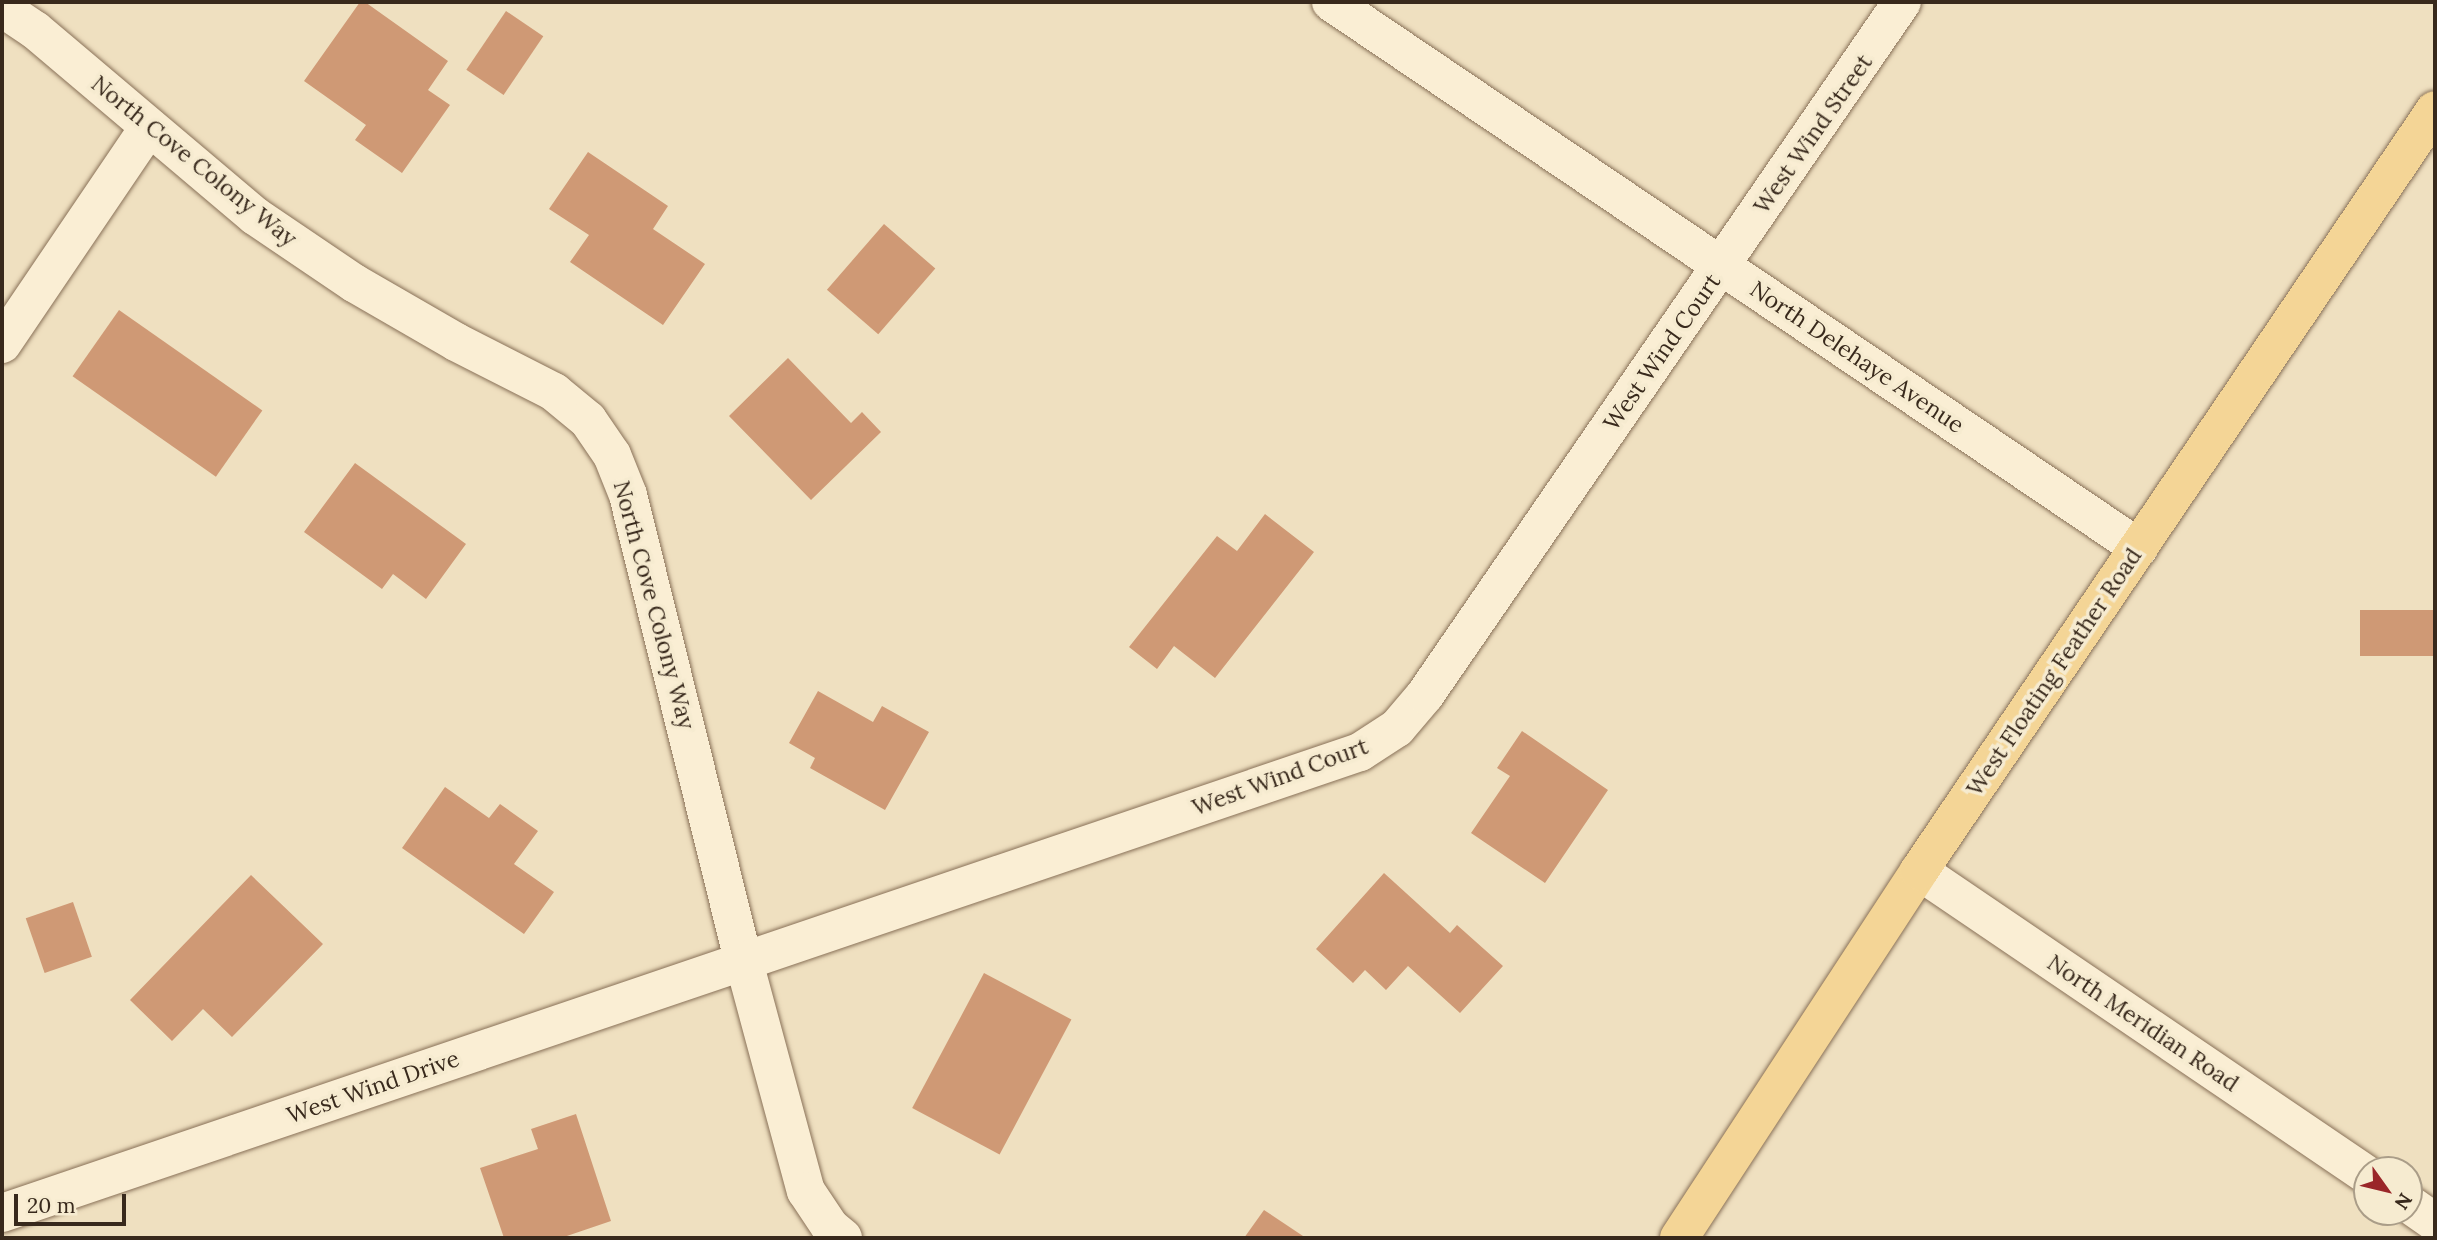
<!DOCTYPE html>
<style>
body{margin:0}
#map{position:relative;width:2437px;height:1240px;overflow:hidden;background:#efe0c0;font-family:Lora,serif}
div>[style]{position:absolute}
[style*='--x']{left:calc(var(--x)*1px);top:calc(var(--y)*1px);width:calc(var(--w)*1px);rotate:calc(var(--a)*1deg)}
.building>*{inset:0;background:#cf9975;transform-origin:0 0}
.roads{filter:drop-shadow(0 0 2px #897158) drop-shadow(0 0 2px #897158)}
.minor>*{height:38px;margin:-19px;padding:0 19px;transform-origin:19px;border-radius:19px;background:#faeed4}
.major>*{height:38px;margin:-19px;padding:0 19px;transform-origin:19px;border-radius:19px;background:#f4d596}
span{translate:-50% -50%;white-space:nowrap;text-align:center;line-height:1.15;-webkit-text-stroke:7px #f6ebd0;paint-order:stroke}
.street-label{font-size:23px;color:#38291c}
.frame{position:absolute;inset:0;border:4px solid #38291c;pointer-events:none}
.north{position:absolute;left:2353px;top:1156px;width:70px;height:70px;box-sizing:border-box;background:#f6ebd0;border:2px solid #aa9d88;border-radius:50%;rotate:124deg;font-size:19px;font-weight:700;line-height:28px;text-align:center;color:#38291c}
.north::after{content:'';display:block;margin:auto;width:24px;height:32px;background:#9a2629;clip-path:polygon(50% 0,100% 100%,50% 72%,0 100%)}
.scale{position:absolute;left:14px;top:1194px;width:112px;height:32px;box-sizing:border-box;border:4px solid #38291c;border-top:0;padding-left:9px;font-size:21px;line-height:24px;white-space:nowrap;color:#38291c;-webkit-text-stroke:5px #f6ebd0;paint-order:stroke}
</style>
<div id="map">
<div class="building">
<div style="clip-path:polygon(360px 2px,365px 2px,448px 61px,428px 90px,450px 105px,402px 173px,355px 140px,366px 125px,304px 81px)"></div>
<div style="left:506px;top:11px;width:45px;height:71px;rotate:34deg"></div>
<div style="clip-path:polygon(588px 152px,668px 206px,653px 229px,705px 264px,663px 325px,570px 262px,589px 235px,549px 209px)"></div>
<div style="left:884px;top:224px;width:68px;height:87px;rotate:41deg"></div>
<div style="left:119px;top:310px;width:175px;height:81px;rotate:35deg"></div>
<div style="clip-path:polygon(788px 358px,851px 423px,862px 412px,881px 432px,811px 500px,729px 416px)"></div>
<div style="clip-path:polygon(355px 463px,466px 544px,426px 599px,393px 574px,382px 589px,304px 532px)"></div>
<div style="clip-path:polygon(1265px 514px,1314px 552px,1215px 678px,1174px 646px,1157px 669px,1129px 647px,1217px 536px,1237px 551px)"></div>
<div style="left:2360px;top:610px;width:75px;height:46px"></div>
<div style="clip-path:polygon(818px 691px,873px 722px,882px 706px,929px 732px,885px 810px,810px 768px,815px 758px,789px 743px)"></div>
<div style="clip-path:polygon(1522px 731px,1608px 790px,1545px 883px,1471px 833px,1510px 776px,1497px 768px)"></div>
<div style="clip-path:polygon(445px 787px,489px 818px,500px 804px,538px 831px,514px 864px,554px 892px,524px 934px,402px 848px)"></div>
<div style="clip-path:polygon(1384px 873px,1450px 933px,1457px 925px,1503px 966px,1460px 1013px,1408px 966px,1386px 990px,1365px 970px,1353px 983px,1316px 949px)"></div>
<div style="clip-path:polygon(251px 875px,323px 944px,232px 1037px,203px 1009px,172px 1041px,130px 1000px)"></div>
<div style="left:73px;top:902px;width:58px;height:50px;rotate:71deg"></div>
<div style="left:984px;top:973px;width:99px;height:153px;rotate:28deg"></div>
<div style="clip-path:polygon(576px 1114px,611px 1221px,561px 1238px,504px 1238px,480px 1168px,538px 1149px,531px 1129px)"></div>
<div style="clip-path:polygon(1264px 1210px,1306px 1238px,1244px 1238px)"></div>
</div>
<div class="roads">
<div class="minor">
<div style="--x:1331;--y:2;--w:975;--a:34.05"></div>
<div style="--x:2;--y:8;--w:40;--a:34"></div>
<div style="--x:35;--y:30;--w:288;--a:40.2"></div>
<div style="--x:255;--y:216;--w:120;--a:34.1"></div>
<div style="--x:354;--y:283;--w:118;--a:30"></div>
<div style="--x:456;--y:342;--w:110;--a:27"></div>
<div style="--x:554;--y:392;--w:44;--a:39.5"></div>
<div style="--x:588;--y:420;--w:42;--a:55.6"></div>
<div style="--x:612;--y:455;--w:43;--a:68.2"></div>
<div style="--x:628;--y:495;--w:481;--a:76.1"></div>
<div style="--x:744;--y:962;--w:237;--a:74.9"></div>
<div style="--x:806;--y:1191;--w:43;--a:56.3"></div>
<div style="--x:830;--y:1227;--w:17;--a:40"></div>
<div style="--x:2;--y:344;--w:262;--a:-55.9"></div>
<div style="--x:1919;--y:871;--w:541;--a:34.16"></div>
<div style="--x:2409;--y:1204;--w:32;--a:35"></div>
<div style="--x:2;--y:1213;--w:1434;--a:-18.75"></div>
<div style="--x:1360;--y:752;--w:44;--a:-33"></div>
<div style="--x:1397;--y:728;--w:43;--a:-49.7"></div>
<div style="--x:1425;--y:695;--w:841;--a:-55.46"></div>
</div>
<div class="major">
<div style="--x:1679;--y:1238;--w:439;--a:-56.8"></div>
<div style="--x:1919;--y:871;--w:919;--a:-55.86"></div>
</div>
</div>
<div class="street-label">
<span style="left:1813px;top:134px;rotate:-55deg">West Wind Street</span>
<span style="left:194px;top:161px;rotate:39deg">North Cove Colony Way</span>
<span style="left:1662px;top:352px;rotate:-55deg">West Wind Court</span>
<span style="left:1857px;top:357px;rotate:34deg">North Delehaye Avenue</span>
<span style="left:654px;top:605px;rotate:75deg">North Cove Colony Way</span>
<span style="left:2054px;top:672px;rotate:-56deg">West Floating Feather Road</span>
<span style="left:1280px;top:777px;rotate:-20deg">West Wind Court</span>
<span style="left:2143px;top:1023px;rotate:34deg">North Meridian Road</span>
<span style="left:373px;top:1087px;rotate:-19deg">West Wind Drive</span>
</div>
<div class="frame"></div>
<div class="north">N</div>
<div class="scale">20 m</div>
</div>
